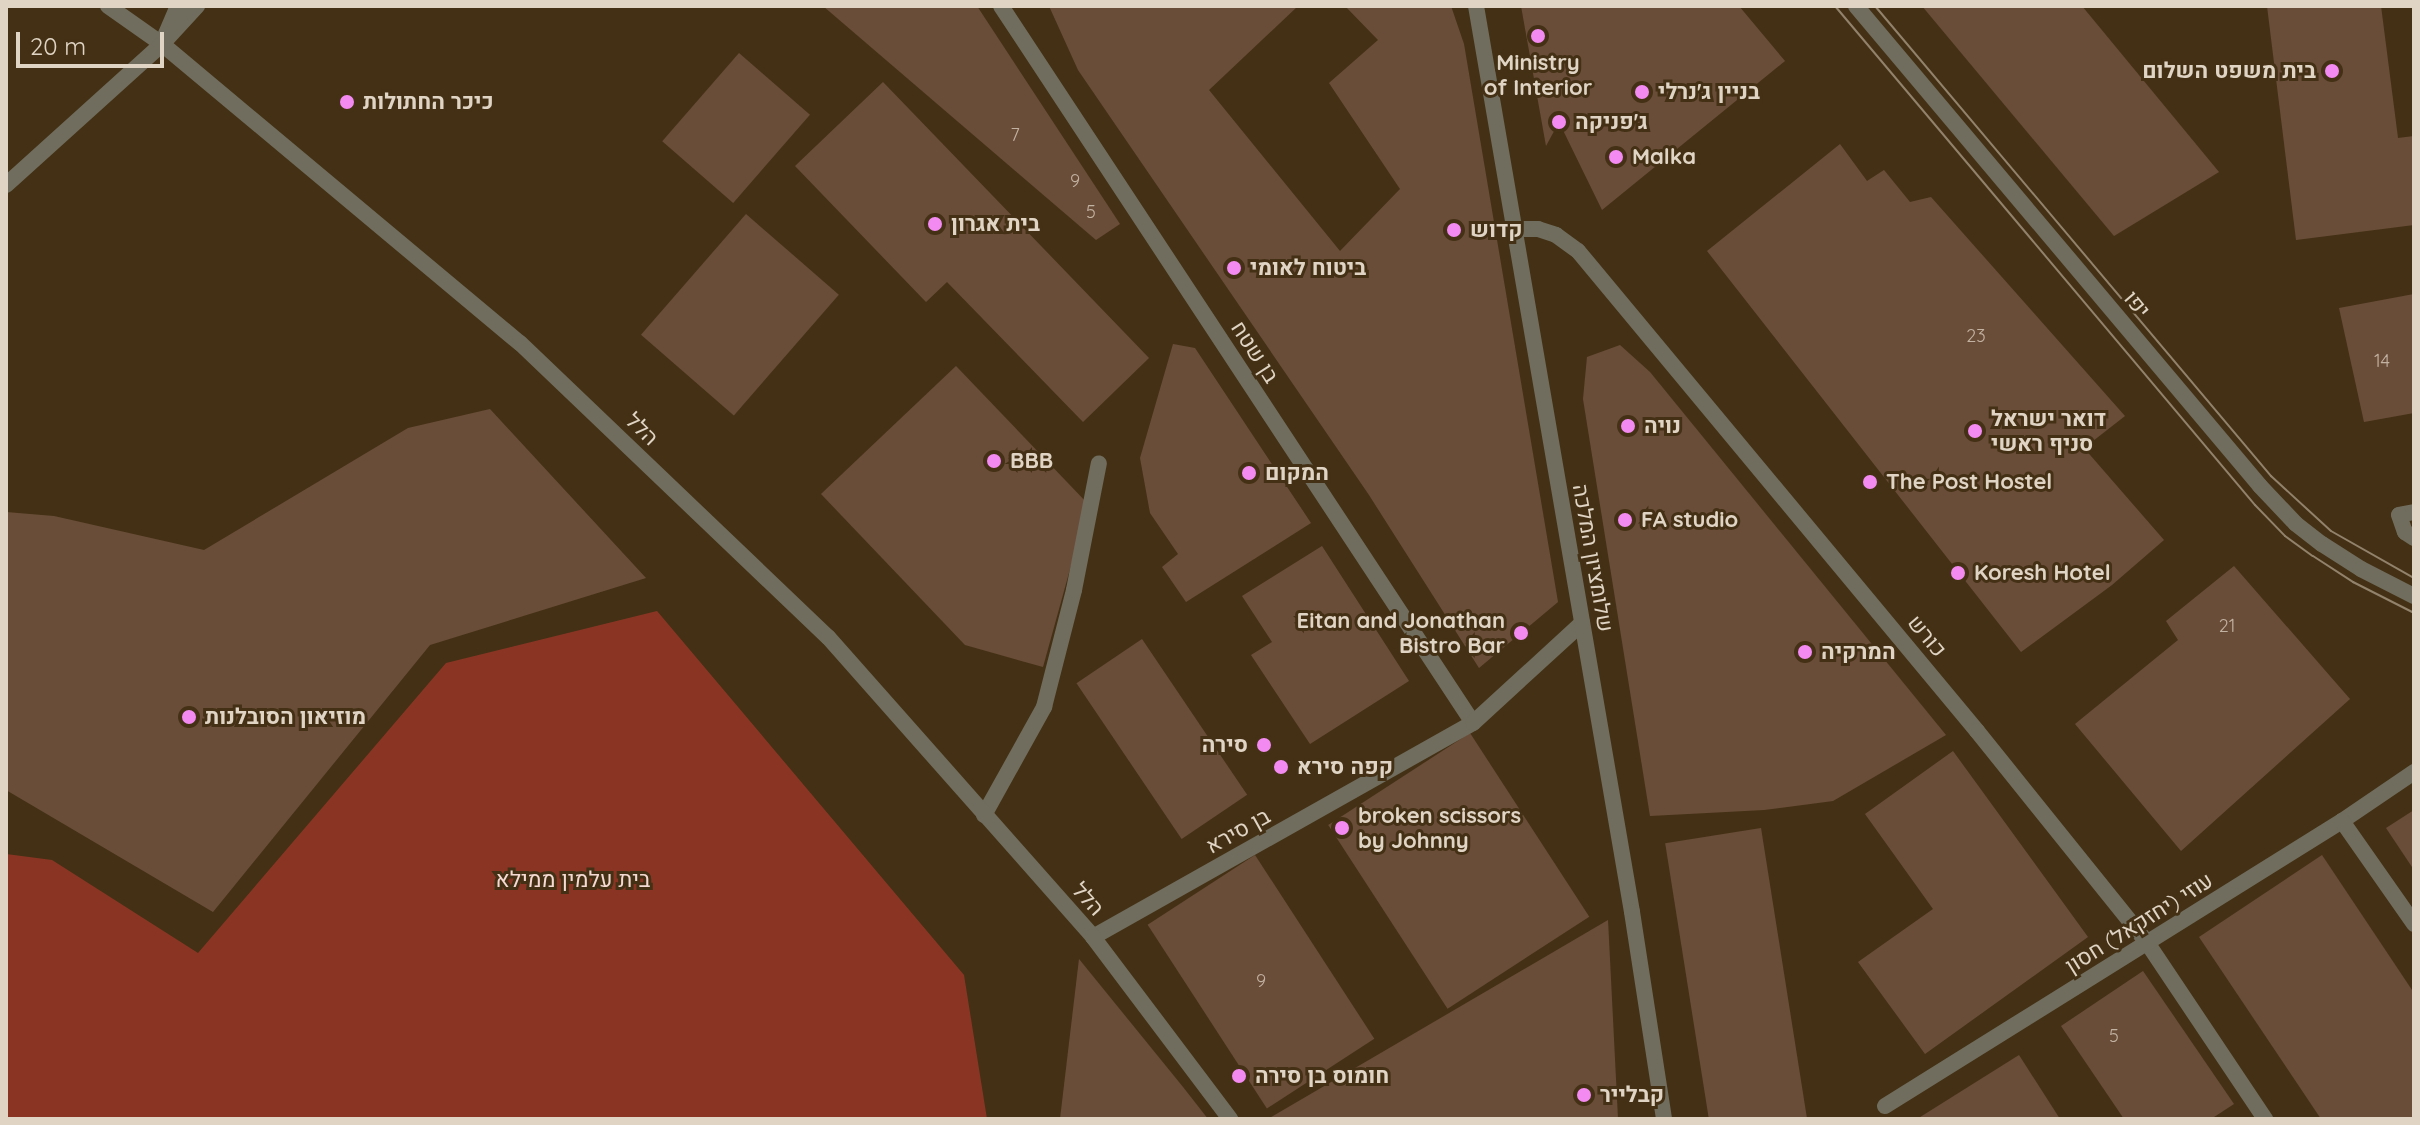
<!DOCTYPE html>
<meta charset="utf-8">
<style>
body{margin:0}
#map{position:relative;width:2420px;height:1125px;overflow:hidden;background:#443115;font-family:Quicksand,Heebo,sans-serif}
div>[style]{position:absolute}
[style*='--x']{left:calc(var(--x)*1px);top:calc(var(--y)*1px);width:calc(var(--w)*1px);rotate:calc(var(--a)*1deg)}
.green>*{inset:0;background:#8a3524}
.building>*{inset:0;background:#6a4d39;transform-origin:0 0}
.service>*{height:16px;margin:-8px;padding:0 8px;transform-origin:8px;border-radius:8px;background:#706d5e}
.pedestrian>*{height:16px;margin:-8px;padding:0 8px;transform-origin:8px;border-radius:8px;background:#706d5e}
.minor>*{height:16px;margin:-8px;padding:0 8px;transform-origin:8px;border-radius:8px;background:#706d5e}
.tram>*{height:2px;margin:-1px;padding:0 1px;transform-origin:1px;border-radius:1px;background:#92826c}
.dots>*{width:22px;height:22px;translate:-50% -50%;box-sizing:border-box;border:4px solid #443115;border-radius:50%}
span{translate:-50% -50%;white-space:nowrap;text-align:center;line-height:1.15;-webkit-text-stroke:6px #443115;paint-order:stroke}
.number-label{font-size:18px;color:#c2b2a1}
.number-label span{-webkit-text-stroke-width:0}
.poi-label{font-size:22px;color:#e0d4c4;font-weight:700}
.right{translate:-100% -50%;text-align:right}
.left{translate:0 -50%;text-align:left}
.street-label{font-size:22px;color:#e0d4c4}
.park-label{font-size:22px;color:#f5dad3}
.frame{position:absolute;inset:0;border:8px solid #e0d4c4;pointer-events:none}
.scale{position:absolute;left:16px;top:32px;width:148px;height:36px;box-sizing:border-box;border:4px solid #e0d4c4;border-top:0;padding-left:10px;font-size:24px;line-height:28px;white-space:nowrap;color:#e0d4c4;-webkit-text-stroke:6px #443115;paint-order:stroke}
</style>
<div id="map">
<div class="green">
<div style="clip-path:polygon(657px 611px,964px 975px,987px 1119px,6px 1119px,6px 854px,52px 860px,198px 953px,446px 663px)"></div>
</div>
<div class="building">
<div style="clip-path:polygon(823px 6px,977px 6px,1120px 224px,1096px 240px)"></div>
<div style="clip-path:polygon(1049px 6px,1298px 6px,1209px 90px,1340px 251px,1400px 189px,1329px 83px,1378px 40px,1345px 6px,1451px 6px,1464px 44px,1558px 602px,1479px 668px,1369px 495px,1078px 70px)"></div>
<div style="clip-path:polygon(1521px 6px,1739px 6px,1785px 61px,1602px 210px,1559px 122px,1546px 146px)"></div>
<div style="clip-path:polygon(1922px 6px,2082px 6px,2219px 172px,2114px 236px)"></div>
<div style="clip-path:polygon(2267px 6px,2381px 6px,2398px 138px,2414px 136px,2414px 225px,2296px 240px)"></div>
<div style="left:739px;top:53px;width:94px;height:117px;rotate:41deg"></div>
<div style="clip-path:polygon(883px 82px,1149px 358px,1083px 422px,947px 282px,926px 302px,795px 166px)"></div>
<div style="clip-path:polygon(1840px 144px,1867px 181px,1884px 170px,1910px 202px,1931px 197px,2125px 416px,2084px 448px,2164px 540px,2112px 585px,2021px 652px,1707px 251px)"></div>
<div style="left:746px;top:214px;width:123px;height:160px;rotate:41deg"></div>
<div style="clip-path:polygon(2414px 294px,2414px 413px,2364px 422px,2339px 308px)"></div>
<div style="clip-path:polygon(1173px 344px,1195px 348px,1311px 523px,1186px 602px,1162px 567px,1178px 554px,1150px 513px,1140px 458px)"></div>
<div style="clip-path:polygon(1620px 345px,1650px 372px,1946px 735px,1833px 801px,1764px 810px,1650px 816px,1583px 399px,1587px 357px)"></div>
<div style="clip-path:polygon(956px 366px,1088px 504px,1043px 667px,965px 645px,821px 494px)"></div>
<div style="clip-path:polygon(490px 409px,646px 578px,430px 645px,213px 912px,6px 790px,6px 512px,54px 516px,204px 550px,408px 428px)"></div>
<div style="clip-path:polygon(1322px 546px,1409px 681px,1310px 744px,1251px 655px,1272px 642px,1242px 596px)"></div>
<div style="clip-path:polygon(2234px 566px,2350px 699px,2181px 851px,2075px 724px,2178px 640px,2166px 621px)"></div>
<div style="left:1142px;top:639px;width:188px;height:79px;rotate:56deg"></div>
<div style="left:1470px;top:733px;width:219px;height:169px;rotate:57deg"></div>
<div style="clip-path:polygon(1953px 751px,2088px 937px,1925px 1054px,1858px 962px,1933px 909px,1865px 814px)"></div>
<div style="clip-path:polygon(2414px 810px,2414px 870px,2386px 828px)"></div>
<div style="left:1761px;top:828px;width:294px;height:97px;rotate:81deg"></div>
<div style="left:1255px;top:855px;width:219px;height:128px;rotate:57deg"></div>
<div style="clip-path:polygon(2322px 855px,2414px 993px,2414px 1119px,2321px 1119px,2199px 937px)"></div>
<div style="clip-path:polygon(1608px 920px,1618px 1119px,1268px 1119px)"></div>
<div style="clip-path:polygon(1079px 959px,1183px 1087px,1208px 1119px,1060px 1119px)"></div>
<div style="clip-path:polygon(2143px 971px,2234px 1104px,2211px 1119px,2124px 1119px,2061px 1026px)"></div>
<div style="clip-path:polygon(2019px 1055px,2060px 1119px,1917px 1119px)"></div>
</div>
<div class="service">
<div style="--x:984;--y:815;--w:124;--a:-60.9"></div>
<div style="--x:1044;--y:707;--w:121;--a:-75.6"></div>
<div style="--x:1074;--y:590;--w:129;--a:-78.9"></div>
</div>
<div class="pedestrian">
<div style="--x:1001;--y:6;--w:858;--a:56.64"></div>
<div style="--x:1856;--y:6;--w:627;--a:49.91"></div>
<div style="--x:2260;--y:486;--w:52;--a:46.5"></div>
<div style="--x:2296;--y:524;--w:33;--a:38"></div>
<div style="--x:2322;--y:544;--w:46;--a:32.7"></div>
<div style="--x:2361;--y:569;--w:59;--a:27"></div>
<div style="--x:163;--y:41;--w:38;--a:-67"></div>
<div style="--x:2414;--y:512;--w:15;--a:169"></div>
<div style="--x:2399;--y:515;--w:18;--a:71"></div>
<div style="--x:2405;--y:532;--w:11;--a:34"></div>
<div style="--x:2342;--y:821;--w:87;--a:-34.2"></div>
<div style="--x:1093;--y:937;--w:436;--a:-29.4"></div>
<div style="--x:1473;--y:723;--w:148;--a:-42.5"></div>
</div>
<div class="minor">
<div style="--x:108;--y:6;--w:66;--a:35.1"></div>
<div style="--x:162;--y:44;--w:466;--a:39.9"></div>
<div style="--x:520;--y:343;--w:426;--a:43.7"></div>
<div style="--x:828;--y:637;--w:400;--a:48.5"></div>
<div style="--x:1093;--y:937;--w:228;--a:53"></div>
<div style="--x:1476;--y:6;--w:919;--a:80.23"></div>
<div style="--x:1632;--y:912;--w:209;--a:81.2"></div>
<div style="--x:6;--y:185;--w:210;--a:-42.1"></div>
<div style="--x:162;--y:44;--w:52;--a:-47.4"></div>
<div style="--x:1515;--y:229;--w:23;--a:0"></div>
<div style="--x:1538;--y:229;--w:19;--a:18"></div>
<div style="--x:1556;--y:235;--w:27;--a:36"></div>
<div style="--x:1578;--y:251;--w:624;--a:50.26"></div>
<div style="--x:1977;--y:731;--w:273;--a:51.2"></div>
<div style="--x:2148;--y:944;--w:211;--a:56.2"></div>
<div style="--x:1885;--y:1106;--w:539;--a:-31.95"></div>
<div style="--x:2342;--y:821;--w:126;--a:55"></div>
</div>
<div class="tram">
<div style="--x:1835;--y:6;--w:652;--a:49.91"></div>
<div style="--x:2255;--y:505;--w:43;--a:45.9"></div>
<div style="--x:2285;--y:536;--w:34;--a:36"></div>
<div style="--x:2313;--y:556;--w:48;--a:33"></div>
<div style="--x:2353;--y:582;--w:68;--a:26.9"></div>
<div style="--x:1875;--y:6;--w:615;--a:49.88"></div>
<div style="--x:2271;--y:476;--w:81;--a:42.5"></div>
<div style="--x:2331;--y:531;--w:95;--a:29.5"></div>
</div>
<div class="dots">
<div style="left:1538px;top:36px;background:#f38af1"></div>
<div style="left:2332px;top:71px;background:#f38af1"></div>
<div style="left:1642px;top:92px;background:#f38af1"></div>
<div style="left:347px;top:102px;background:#f38af1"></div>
<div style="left:1559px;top:122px;background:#f38af1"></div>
<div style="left:1616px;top:157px;background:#f38af1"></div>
<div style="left:935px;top:224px;background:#f38af1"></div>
<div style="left:1454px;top:230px;background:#f38af1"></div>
<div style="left:1234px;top:268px;background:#f38af1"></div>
<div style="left:1628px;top:426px;background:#f38af1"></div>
<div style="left:1975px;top:431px;background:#f38af1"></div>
<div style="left:994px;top:461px;background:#f38af1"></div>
<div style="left:1249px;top:473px;background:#f38af1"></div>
<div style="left:1870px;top:482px;background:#f38af1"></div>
<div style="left:1625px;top:520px;background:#f38af1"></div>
<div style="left:1958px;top:573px;background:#f38af1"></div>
<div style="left:1521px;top:633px;background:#f38af1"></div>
<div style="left:1805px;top:652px;background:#f38af1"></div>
<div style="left:189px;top:717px;background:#f38af1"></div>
<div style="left:1264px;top:745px;background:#f38af1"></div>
<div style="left:1281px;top:767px;background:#f38af1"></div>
<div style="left:1342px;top:828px;background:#f38af1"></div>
<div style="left:1239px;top:1076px;background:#f38af1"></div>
<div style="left:1584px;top:1095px;background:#f38af1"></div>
</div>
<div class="number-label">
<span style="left:1015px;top:135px">7</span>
<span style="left:1075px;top:181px">9</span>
<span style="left:1091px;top:212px">5</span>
<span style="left:1976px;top:336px">23</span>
<span style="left:2382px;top:361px">14</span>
<span style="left:2227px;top:626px">21</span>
<span style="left:1261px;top:981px">9</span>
<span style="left:2114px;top:1036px">5</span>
</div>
<div class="poi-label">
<span style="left:1538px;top:75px">Ministry<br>of Interior</span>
<span class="right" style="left:2316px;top:71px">בית משפט השלום</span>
<span class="left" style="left:1658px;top:92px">בניין ג'נרלי</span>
<span class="left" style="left:363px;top:102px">כיכר החתולות</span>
<span class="left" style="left:1575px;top:122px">ג'פניקה</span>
<span class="left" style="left:1632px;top:157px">Malka</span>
<span class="left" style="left:951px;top:224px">בית אגרון</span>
<span class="left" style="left:1470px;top:230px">קדוש</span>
<span class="left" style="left:1250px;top:268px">ביטוח לאומי</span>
<span class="left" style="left:1991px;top:431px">דואר ישראל<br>סניף ראשי</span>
<span class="left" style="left:1644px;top:426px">נויה</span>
<span class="left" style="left:1010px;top:461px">BBB</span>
<span class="left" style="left:1265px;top:473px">המקום</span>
<span class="left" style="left:1886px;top:482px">The Post Hostel</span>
<span class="left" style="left:1641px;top:520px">FA studio</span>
<span class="left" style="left:1974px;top:573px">Koresh Hotel</span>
<span class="right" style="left:1505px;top:633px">Eitan and Jonathan<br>Bistro Bar</span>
<span class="left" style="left:1821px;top:652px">המרקיה</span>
<span class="left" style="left:205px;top:717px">מוזיאון הסובלנות</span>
<span class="right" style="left:1248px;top:745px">סירה</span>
<span class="left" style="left:1297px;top:767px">קפה סירא</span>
<span class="left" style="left:1358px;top:828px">broken scissors<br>by Johnny</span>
<span class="left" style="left:1255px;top:1076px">חומוס בן סירה</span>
<span class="left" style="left:1600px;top:1095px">קבלייר</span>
</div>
<div class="street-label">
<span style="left:2137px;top:304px;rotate:50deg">יפו</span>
<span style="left:1255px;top:352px;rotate:57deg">בן שטח</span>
<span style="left:642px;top:429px;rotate:44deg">הלל</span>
<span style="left:1593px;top:558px;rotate:80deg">שלומציון המלכה</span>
<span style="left:1927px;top:636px;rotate:50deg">כורש</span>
<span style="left:1238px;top:831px;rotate:-29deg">בן סירא</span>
<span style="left:1088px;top:899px;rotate:48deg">הלל</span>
<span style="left:2139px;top:923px;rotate:-32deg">עוזי (יחזקאל) חסון</span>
</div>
<div class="park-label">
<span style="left:573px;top:880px">בית עלמין ממילא</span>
</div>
<div class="frame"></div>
<div class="scale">20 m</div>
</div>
